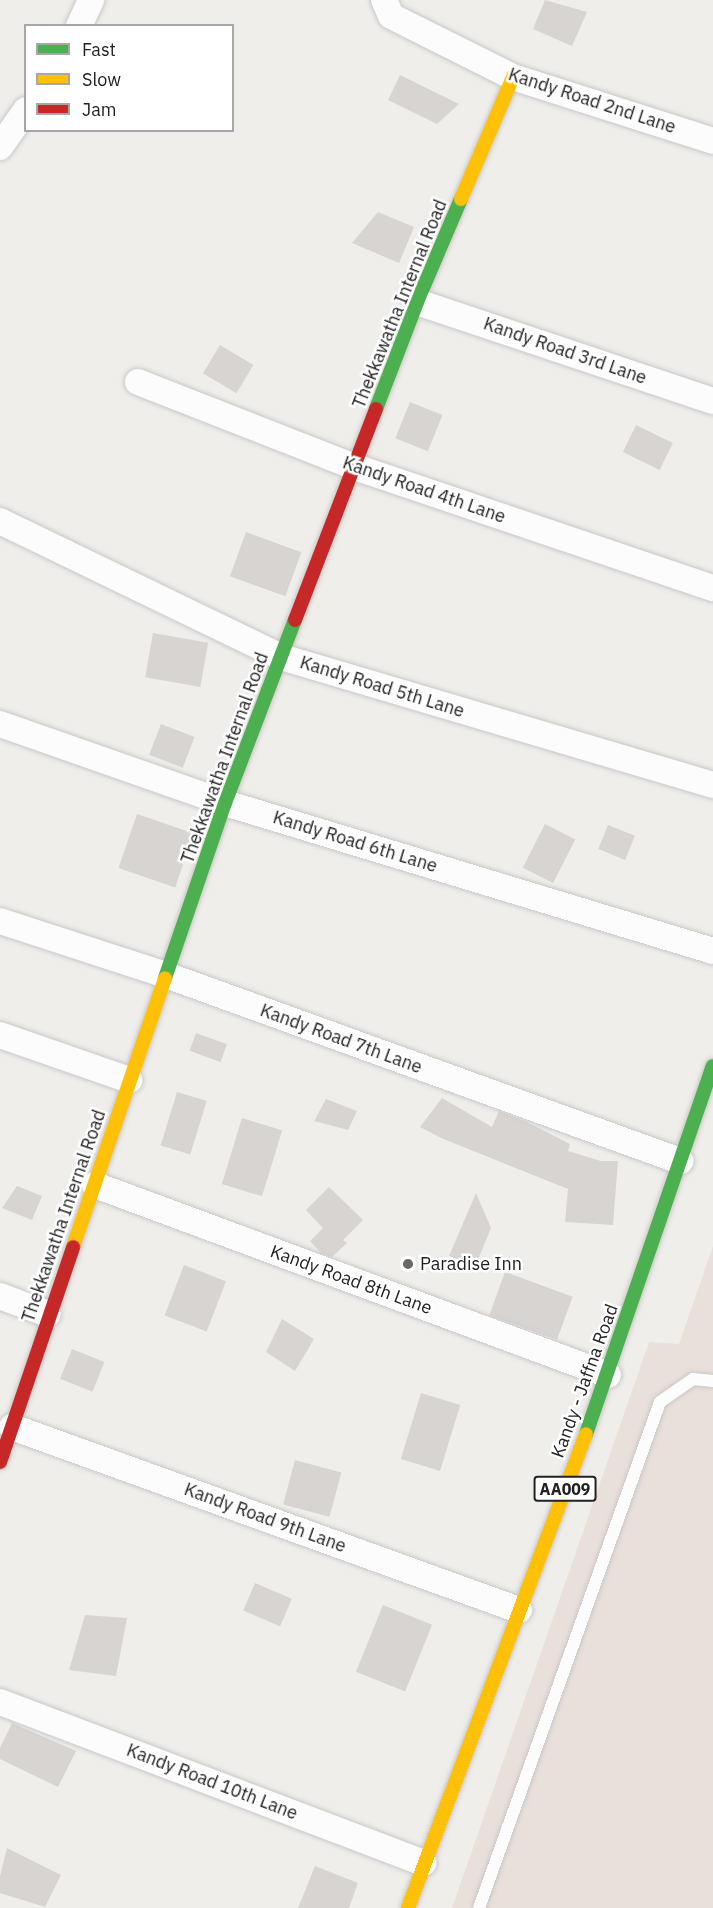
<!DOCTYPE html>
<style>
body{margin:0}
#map{position:relative;width:713px;height:1908px;overflow:hidden;background:#f0eeeb;font-family:"IBM Plex Sans",sans-serif}
div>[style]{position:absolute}
[style*='--x']{left:calc(var(--x)*1px);top:calc(var(--y)*1px);width:calc(var(--w)*1px);rotate:calc(var(--a)*1deg)}
.military>*{inset:0;background:#eae0db}
.building>*{inset:0;background:#d7d4d2;transform-origin:0 0}
.roads{filter:drop-shadow(0 0 2px #c9c8c7) drop-shadow(0 0 2px #c9c8c7)}
.lane>*{height:12px;margin:-6px;padding:0 6px;transform-origin:6px;border-radius:6px;background:#fdfcfc}
.street>*{height:26px;margin:-13px;padding:0 13px;transform-origin:13px;border-radius:13px;background:#fdfcfc}
.fast>*{height:14px;margin:-7px;padding:0 7px;transform-origin:7px;border-radius:7px;background:#4caf50}
.slow>*{height:14px;margin:-7px;padding:0 7px;transform-origin:7px;border-radius:7px;background:#ffc107}
.jam>*{height:14px;margin:-7px;padding:0 7px;transform-origin:7px;border-radius:7px;background:#c62828}
.dots>*{width:16px;height:16px;translate:-50% -50%;box-sizing:border-box;border:3px solid #fff;border-radius:50%}
span{translate:-50% -50%;white-space:nowrap;text-align:center;line-height:1.15;-webkit-text-stroke:5px #fff;paint-order:stroke}
.shield-label span{padding:2px 4px;background:#fff;border:2px solid;border-radius:4px;-webkit-text-stroke-width:0}
.shield-label{font-size:16px;color:#222;font-weight:700}
.street-label{font-size:18px;color:#222}
.poi-label{font-size:18px;color:#222}
.left{translate:0 -50%;text-align:left}
.legend{position:absolute;left:24px;top:24px;width:210px;height:108px;box-sizing:border-box;background:#fff;border:2px solid #a7a7a7;margin:0;padding:8px 10px;list-style:none;font-size:18px;color:#222}
.legend li{display:flex;align-items:center;gap:12px;height:30px}
.legend b{width:30px;border:2px solid #a7a7a7}
</style>
<div id="map">
<div class="military">
<div style="clip-path:polygon(713px 1246px,713px 1908px,452px 1908px,649px 1342px,679px 1344px)"></div>
</div>
<div class="building">
<div style="clip-path:polygon(545px 0,587px 12px,572px 46px,533px 29px)"></div>
<div style="clip-path:polygon(400px 75px,459px 104px,437px 124px,388px 100px)"></div>
<div style="clip-path:polygon(378px 212px,414px 227px,399px 263px,352px 243px)"></div>
<div style="left:220px;top:345px;width:39px;height:33px;rotate:31deg"></div>
<div style="left:410px;top:402px;width:35px;height:39px;rotate:22deg"></div>
<div style="left:636px;top:425px;width:41px;height:30px;rotate:26deg"></div>
<div style="left:246px;top:532px;width:59px;height:47px;rotate:20deg"></div>
<div style="left:153px;top:633px;width:56px;height:45px;rotate:10deg"></div>
<div style="left:161px;top:724px;width:36px;height:33px;rotate:21deg"></div>
<div style="left:137px;top:814px;width:60px;height:57px;rotate:19deg"></div>
<div style="left:545px;top:824px;width:34px;height:49px;rotate:27deg"></div>
<div style="left:608px;top:825px;width:29px;height:26px;rotate:22deg"></div>
<div style="left:196px;top:1033px;width:33px;height:19px;rotate:20deg"></div>
<div style="left:177px;top:1092px;width:31px;height:56px;rotate:17deg"></div>
<div style="clip-path:polygon(442px 1098px,492px 1127px,499px 1111px,527px 1122px,570px 1144px,568px 1151px,601px 1161px,618px 1161px,613px 1225px,565px 1222px,568px 1189px,441px 1138px,420px 1127px)"></div>
<div style="clip-path:polygon(326px 1099px,357px 1111px,348px 1130px,314px 1121px)"></div>
<div style="left:242px;top:1118px;width:42px;height:69px;rotate:17deg"></div>
<div style="clip-path:polygon(17px 1186px,42px 1196px,32px 1220px,2px 1208px)"></div>
<div style="clip-path:polygon(329px 1187px,363px 1220px,343px 1240px,347px 1243px,332px 1257px,321px 1253px,310px 1241px,323px 1228px,306px 1210px)"></div>
<div style="clip-path:polygon(476px 1193px,491px 1228px,475px 1267px,449px 1256px)"></div>
<div style="left:184px;top:1265px;width:45px;height:54px;rotate:21deg"></div>
<div style="left:505px;top:1272px;width:72px;height:46px;rotate:20deg"></div>
<div style="clip-path:polygon(282px 1319px,314px 1339px,295px 1371px,266px 1352px)"></div>
<div style="left:72px;top:1349px;width:35px;height:32px;rotate:22deg"></div>
<div style="left:421px;top:1393px;width:41px;height:69px;rotate:17deg"></div>
<div style="left:295px;top:1460px;width:48px;height:46px;rotate:15deg"></div>
<div style="left:255px;top:1583px;width:40px;height:30px;rotate:23deg"></div>
<div style="left:383px;top:1605px;width:53px;height:72px;rotate:22deg"></div>
<div style="clip-path:polygon(85px 1615px,127px 1618px,116px 1676px,69px 1670px)"></div>
<div style="clip-path:polygon(12px 1723px,76px 1751px,58px 1787px,0 1759px,0 1748px)"></div>
<div style="clip-path:polygon(7px 1848px,61px 1875px,45px 1907px,0 1893px,0 1876px)"></div>
<div style="clip-path:polygon(315px 1866px,358px 1883px,349px 1908px,298px 1908px)"></div>
</div>
<div class="roads">
<div class="lane">
<div style="--x:479;--y:1908;--w:537;--a:-70.32"></div>
<div style="--x:660;--y:1402;--w:40;--a:-34.9"></div>
<div style="--x:693;--y:1379;--w:20;--a:6"></div>
</div>
<div class="street">
<div style="--x:384;--y:0;--w:17;--a:66"></div>
<div style="--x:391;--y:16;--w:136;--a:26.6"></div>
<div style="--x:513;--y:77;--w:210;--a:17.7"></div>
<div style="--x:79;--y:26;--w:29;--a:-65"></div>
<div style="--x:0;--y:147;--w:45;--a:-54.9"></div>
<div style="--x:417;--y:302;--w:312;--a:18.5"></div>
<div style="--x:138;--y:382;--w:233;--a:21.4"></div>
<div style="--x:355;--y:467;--w:378;--a:18.7"></div>
<div style="--x:0;--y:521;--w:312;--a:25.8"></div>
<div style="--x:281;--y:657;--w:451;--a:16.5"></div>
<div style="--x:0;--y:724;--w:238;--a:19.3"></div>
<div style="--x:225;--y:803;--w:510;--a:16.87"></div>
<div style="--x:0;--y:921;--w:175;--a:18"></div>
<div style="--x:166;--y:975;--w:547;--a:19.89"></div>
<div style="--x:0;--y:1035;--w:137;--a:19.2"></div>
<div style="--x:95;--y:1185;--w:547;--a:20.32"></div>
<div style="--x:0;--y:1296;--w:51;--a:20.6"></div>
<div style="--x:12;--y:1427;--w:539;--a:19.85"></div>
<div style="--x:0;--y:1702;--w:453;--a:20.8"></div>
</div>
<div class="fast">
<div style="--x:376;--y:409;--w:115;--a:-69"></div>
<div style="--x:417;--y:302;--w:112;--a:-66.9"></div>
<div style="--x:165;--y:978;--w:185;--a:-71.1"></div>
<div style="--x:225;--y:803;--w:196;--a:-69.1"></div>
<div style="--x:586;--y:1434;--w:389;--a:-71"></div>
</div>
<div class="slow">
<div style="--x:461;--y:199;--w:133;--a:-66.9"></div>
<div style="--x:73;--y:1247;--w:284;--a:-71.1"></div>
<div style="--x:408;--y:1908;--w:506;--a:-69.42"></div>
</div>
<div class="jam">
<div style="--x:295;--y:620;--w:226;--a:-69"></div>
<div style="--x:0;--y:1462;--w:227;--a:-71.2"></div>
</div>
</div>
<div class="dots">
<div style="left:408px;top:1264px;background:#6a6968"></div>
</div>
<div class="shield-label">
<span style="left:565px;top:1489px">AA009</span>
</div>
<div class="street-label">
<span style="left:592px;top:101px;rotate:18deg">Kandy Road 2nd Lane</span>
<span style="left:400px;top:304px;rotate:-68deg">Thekkawatha Internal Road</span>
<span style="left:565px;top:351px;rotate:19deg">Kandy Road 3rd Lane</span>
<span style="left:424px;top:490px;rotate:19deg">Kandy Road 4th Lane</span>
<span style="left:382px;top:687px;rotate:17deg">Kandy Road 5th Lane</span>
<span style="left:225px;top:758px;rotate:-70deg">Thekkawatha Internal Road</span>
<span style="left:355px;top:842px;rotate:17deg">Kandy Road 6th Lane</span>
<span style="left:341px;top:1039px;rotate:20deg">Kandy Road 7th Lane</span>
<span style="left:64px;top:1216px;rotate:-71deg">Thekkawatha Internal Road</span>
<span style="left:351px;top:1280px;rotate:20deg">Kandy Road 8th Lane</span>
<span style="left:585px;top:1381px;rotate:-70deg">Kandy - Jaffna Road</span>
<span style="left:265px;top:1518px;rotate:20deg">Kandy Road 9th Lane</span>
<span style="left:212px;top:1782px;rotate:21deg">Kandy Road 10th Lane</span>
</div>
<div class="poi-label">
<span class="left" style="left:420px;top:1264px">Paradise Inn</span>
</div>
<ul class="legend">
<li><b style="height:8px;background:#4caf50"></b>Fast</li>
<li><b style="height:8px;background:#ffc107"></b>Slow</li>
<li><b style="height:8px;background:#c62828"></b>Jam</li>
</ul>
</div>
